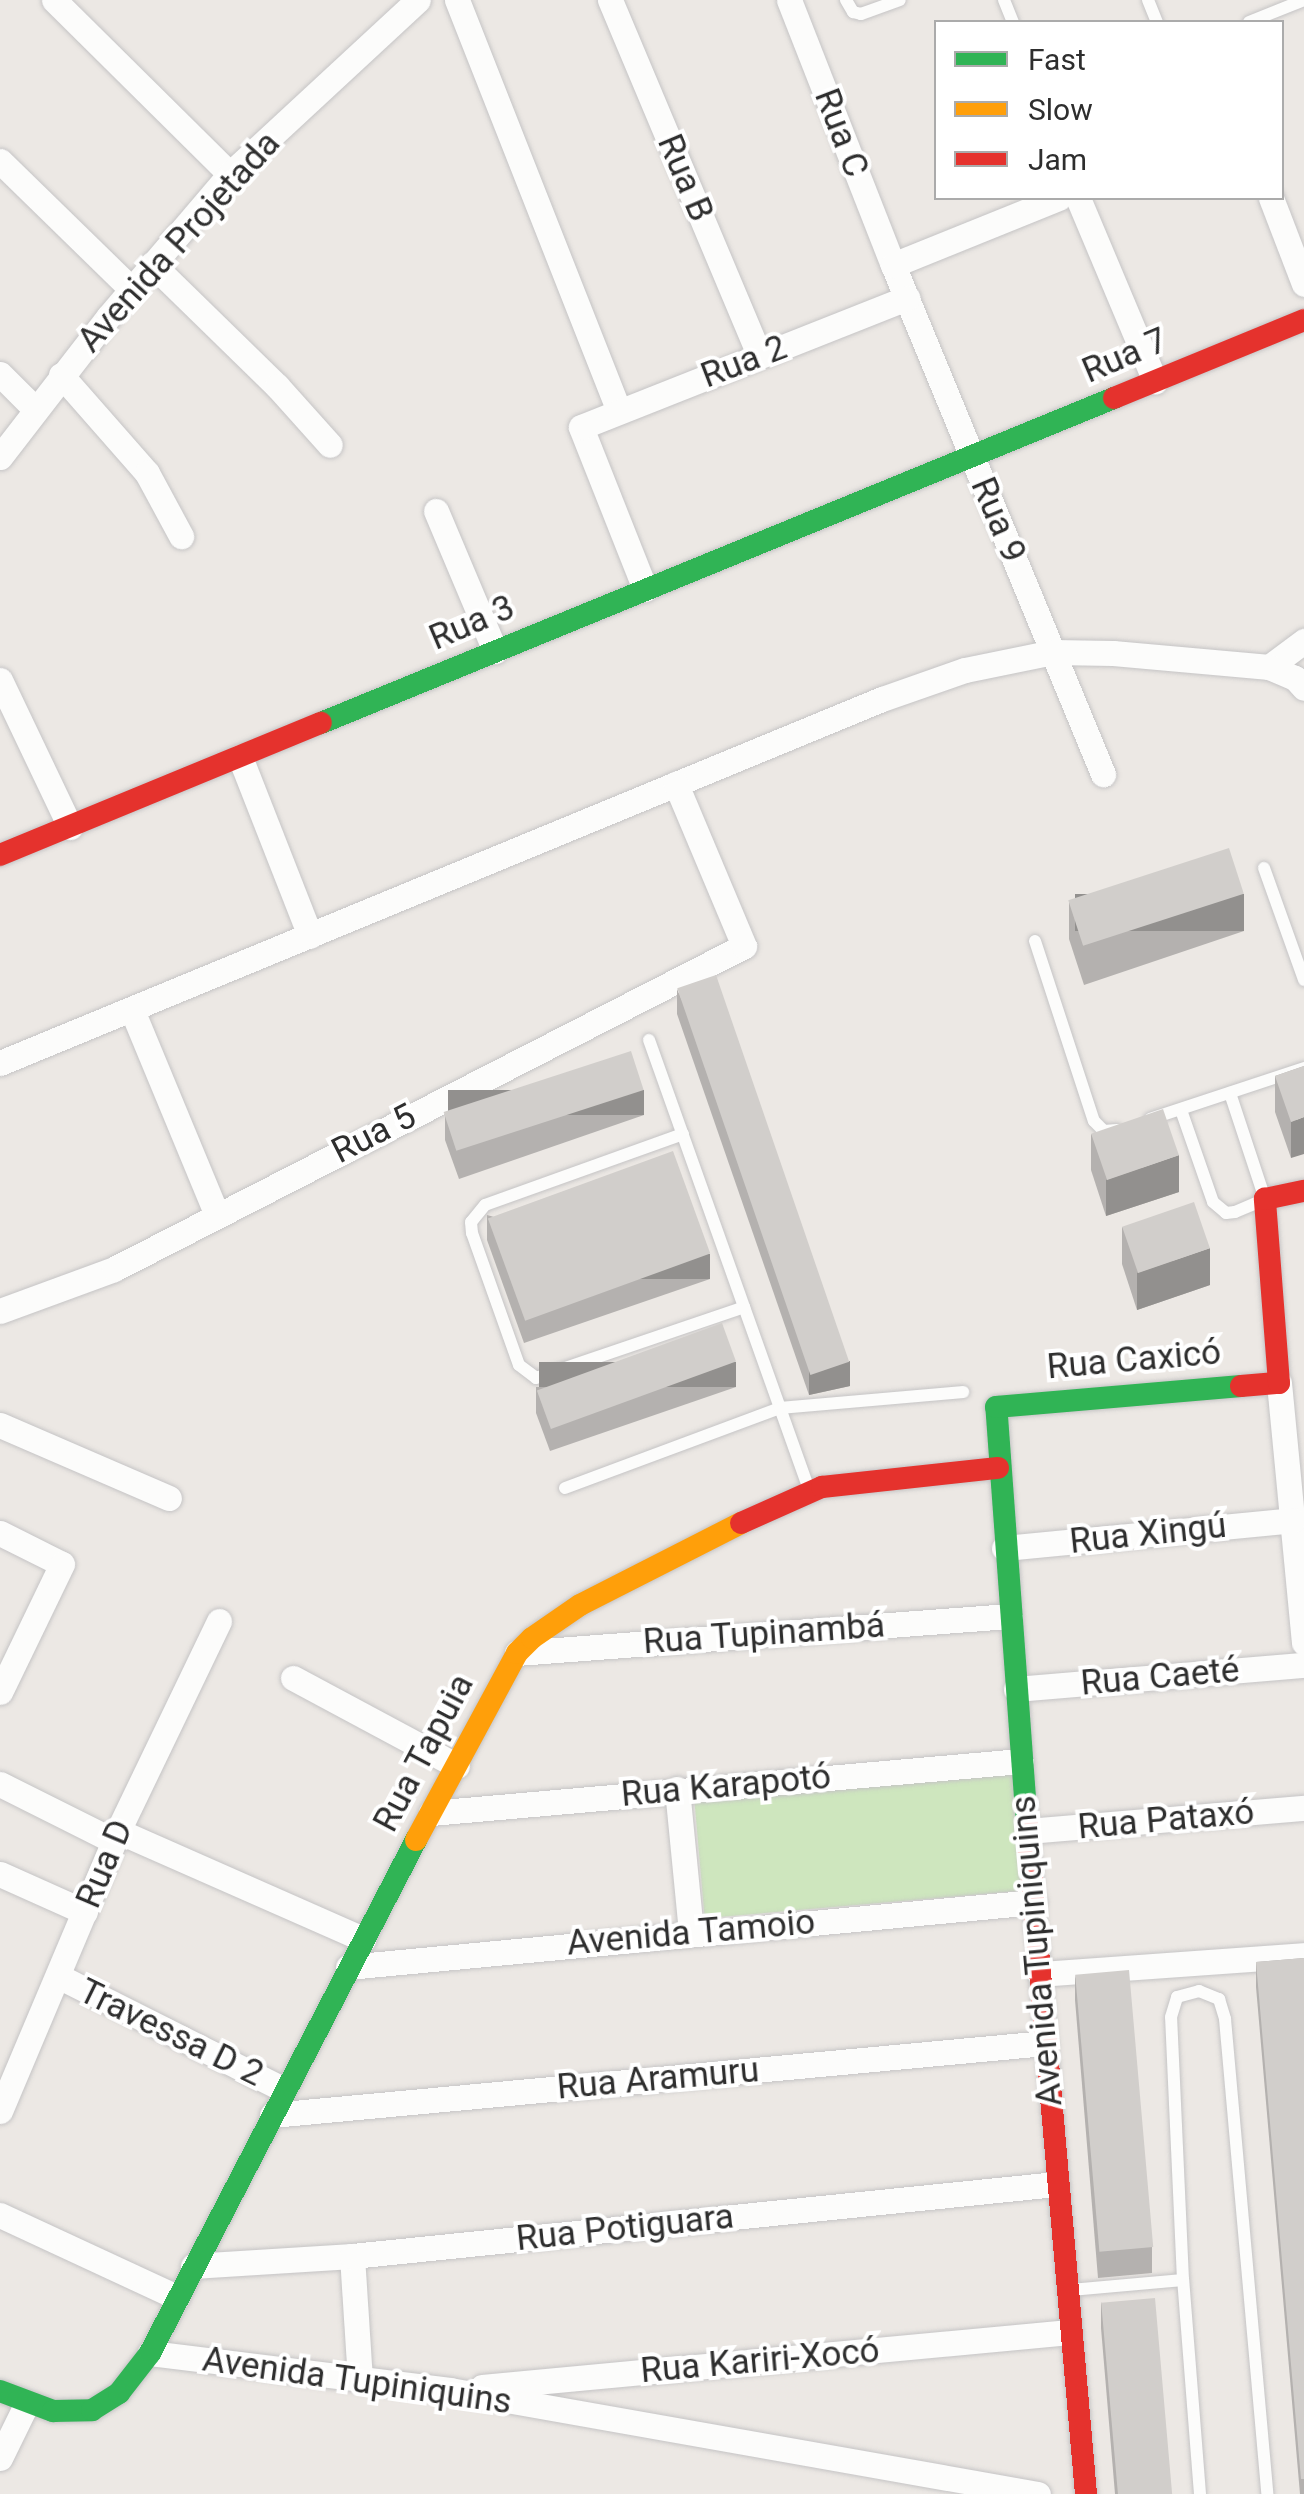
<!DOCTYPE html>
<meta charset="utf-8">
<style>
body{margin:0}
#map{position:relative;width:1304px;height:2494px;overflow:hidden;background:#ece8e4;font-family:Roboto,sans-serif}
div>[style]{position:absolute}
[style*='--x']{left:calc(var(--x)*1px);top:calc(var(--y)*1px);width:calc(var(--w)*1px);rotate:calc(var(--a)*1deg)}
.green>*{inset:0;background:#cee6be;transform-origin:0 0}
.roads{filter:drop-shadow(0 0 2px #c5c4c5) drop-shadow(0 0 2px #c5c4c5)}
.lane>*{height:12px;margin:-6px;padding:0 6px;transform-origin:6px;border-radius:6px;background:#fcfcfb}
.street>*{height:25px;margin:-12.5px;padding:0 12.5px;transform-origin:12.5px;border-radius:12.5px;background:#fcfcfb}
.fast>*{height:22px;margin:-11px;padding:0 11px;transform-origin:11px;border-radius:11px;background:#30b455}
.slow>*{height:22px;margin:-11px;padding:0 11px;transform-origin:11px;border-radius:11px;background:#ff9f0a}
.jam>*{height:22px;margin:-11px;padding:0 11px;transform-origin:11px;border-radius:11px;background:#e5322d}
.wall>*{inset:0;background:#b4b1af}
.shaded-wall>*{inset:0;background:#92908e;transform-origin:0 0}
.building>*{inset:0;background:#d1cecb;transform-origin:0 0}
span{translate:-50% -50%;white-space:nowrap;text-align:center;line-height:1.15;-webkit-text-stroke:8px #fff;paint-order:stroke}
.street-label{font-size:35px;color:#2e2e2e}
.legend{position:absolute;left:934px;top:20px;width:350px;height:180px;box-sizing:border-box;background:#fff;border:2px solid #ababab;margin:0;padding:12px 18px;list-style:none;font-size:30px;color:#2e2e2e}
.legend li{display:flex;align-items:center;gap:20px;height:50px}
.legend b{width:50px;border:2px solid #ababab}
</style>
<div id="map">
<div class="green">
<div style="left:1012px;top:1771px;width:120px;height:319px;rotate:85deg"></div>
</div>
<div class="roads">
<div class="lane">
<div style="--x:846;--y:0;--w:14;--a:60"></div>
<div style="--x:853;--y:12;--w:8;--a:14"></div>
<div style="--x:861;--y:14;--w:41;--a:-19.7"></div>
<div style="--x:1004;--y:0;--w:24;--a:68"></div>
<div style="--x:1148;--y:0;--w:24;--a:68"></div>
<div style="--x:1249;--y:22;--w:59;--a:-21.8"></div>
<div style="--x:1264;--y:868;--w:119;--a:70.3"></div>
<div style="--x:1035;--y:941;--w:189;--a:71.9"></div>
<div style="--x:1094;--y:1121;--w:14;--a:45"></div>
<div style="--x:1104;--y:1131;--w:13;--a:-4"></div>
<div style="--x:649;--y:1040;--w:469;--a:70.4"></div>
<div style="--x:1181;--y:1110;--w:97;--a:70.8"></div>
<div style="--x:1213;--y:1202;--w:17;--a:40"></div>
<div style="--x:1226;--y:1213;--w:9;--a:-6"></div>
<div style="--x:1235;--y:1212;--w:33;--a:-23"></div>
<div style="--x:1265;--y:1199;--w:112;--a:-108.3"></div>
<div style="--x:1150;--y:1119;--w:162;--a:-18.3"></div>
<div style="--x:683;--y:1134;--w:210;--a:160.3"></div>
<div style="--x:485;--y:1205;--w:22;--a:129"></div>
<div style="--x:471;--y:1222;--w:11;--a:85"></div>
<div style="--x:472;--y:1233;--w:140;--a:70.4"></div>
<div style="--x:519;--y:1365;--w:21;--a:37"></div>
<div style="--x:536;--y:1378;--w:220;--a:-18.8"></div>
<div style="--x:565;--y:1488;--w:229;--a:-20.4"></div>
<div style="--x:780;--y:1408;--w:184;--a:-5"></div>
<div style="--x:1071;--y:2290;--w:112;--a:-5.1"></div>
<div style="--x:1200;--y:2494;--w:215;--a:-94.5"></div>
<div style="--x:1183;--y:2280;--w:263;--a:-92.6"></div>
<div style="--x:1171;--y:2017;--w:21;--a:-73"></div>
<div style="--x:1177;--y:1997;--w:23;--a:-15"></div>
<div style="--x:1199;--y:1991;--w:22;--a:22"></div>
<div style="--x:1219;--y:1999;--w:21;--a:73"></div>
<div style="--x:1225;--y:2019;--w:477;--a:84.9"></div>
</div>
<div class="street">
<div style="--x:54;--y:0;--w:247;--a:44.7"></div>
<div style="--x:457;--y:0;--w:442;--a:68.5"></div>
<div style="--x:610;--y:0;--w:386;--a:67.2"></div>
<div style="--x:789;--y:0;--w:285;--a:68.6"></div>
<div style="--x:893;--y:265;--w:551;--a:67.58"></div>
<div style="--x:0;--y:161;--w:183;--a:44.3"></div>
<div style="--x:1078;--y:198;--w:199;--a:67.2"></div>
<div style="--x:1271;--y:198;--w:92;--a:69"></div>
<div style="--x:152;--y:264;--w:175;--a:44.3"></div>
<div style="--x:277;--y:386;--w:79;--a:48.1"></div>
<div style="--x:893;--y:265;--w:179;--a:-22"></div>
<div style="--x:0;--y:374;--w:48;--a:45"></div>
<div style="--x:61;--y:375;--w:130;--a:48.7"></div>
<div style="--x:147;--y:473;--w:72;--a:61.6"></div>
<div style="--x:0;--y:457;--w:178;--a:-52.3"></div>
<div style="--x:109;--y:316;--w:187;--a:-49.6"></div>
<div style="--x:230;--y:174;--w:256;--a:-42.8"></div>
<div style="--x:436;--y:511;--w:152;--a:67.1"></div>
<div style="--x:645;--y:589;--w:174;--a:-111.6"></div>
<div style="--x:581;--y:427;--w:351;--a:-21.6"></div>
<div style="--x:1269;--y:667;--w:44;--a:-36.6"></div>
<div style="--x:0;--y:680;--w:163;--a:64.5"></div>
<div style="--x:240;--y:757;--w:192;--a:68.6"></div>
<div style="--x:132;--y:1010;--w:222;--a:67.5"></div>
<div style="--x:0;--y:1063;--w:954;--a:-22.43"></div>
<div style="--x:882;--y:699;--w:88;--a:-19.3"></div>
<div style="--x:965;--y:670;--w:90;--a:-11.6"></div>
<div style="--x:1053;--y:652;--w:60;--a:1"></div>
<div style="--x:1113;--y:653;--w:157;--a:5.1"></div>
<div style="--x:1269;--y:667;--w:28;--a:23"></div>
<div style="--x:1295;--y:678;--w:13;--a:48"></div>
<div style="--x:0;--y:1311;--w:121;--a:-20.2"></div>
<div style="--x:114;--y:1269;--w:708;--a:-27.14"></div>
<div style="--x:744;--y:946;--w:176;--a:-112.8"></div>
<div style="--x:1279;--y:1383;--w:261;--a:84.5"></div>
<div style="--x:0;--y:1425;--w:184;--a:23.4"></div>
<div style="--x:0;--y:1533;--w:69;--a:26.6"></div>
<div style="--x:62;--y:1564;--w:142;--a:115.8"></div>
<div style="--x:1004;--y:1548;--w:290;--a:-5.5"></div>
<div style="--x:517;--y:1653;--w:494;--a:-4.3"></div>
<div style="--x:293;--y:1678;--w:186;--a:28.2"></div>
<div style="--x:1016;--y:1689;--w:289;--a:-4.8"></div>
<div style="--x:0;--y:1784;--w:127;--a:26.6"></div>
<div style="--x:677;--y:1789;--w:144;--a:84.4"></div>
<div style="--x:431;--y:1813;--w:592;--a:-5.04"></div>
<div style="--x:118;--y:1831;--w:268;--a:23.8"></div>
<div style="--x:1028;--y:1831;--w:277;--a:-4.8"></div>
<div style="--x:0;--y:1874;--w:93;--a:24.1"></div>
<div style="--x:348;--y:1967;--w:689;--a:-5.41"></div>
<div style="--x:1040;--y:1974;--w:265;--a:-4.1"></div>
<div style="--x:58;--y:1976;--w:252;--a:26.7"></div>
<div style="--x:0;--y:2111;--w:304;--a:-67.1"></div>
<div style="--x:118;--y:1831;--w:233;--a:-64.3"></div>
<div style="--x:272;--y:2115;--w:776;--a:-5.32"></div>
<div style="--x:0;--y:2215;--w:195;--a:24.9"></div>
<div style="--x:352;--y:2256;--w:123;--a:86.3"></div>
<div style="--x:193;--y:2266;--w:159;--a:-3.6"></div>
<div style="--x:352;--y:2256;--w:708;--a:-5.84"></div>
<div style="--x:150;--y:2353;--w:302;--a:7"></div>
<div style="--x:450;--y:2390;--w:597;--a:10.03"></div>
<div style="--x:482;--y:2387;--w:590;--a:-5.35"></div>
<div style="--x:0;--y:2458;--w:61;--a:-63.9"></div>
</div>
<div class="fast">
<div style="--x:321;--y:723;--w:857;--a:-22.29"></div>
<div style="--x:1027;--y:1825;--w:419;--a:-94.2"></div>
<div style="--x:996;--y:1407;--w:246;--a:-4.9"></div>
<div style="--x:0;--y:2391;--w:57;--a:20.7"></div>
<div style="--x:53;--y:2411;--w:39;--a:-1"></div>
<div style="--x:92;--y:2410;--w:32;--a:-32"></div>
<div style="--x:119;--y:2393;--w:51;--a:-52.2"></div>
<div style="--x:150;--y:2353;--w:578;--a:-62.59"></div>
</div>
<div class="slow">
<div style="--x:416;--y:1840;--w:213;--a:-61.6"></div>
<div style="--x:517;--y:1653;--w:21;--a:-45"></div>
<div style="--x:532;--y:1638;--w:58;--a:-34.5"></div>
<div style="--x:580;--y:1605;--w:181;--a:-27"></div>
</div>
<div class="jam">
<div style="--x:1114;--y:398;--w:205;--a:-22.3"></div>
<div style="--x:0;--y:855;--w:347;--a:-22.4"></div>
<div style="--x:1241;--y:1386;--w:38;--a:-5"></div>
<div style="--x:1279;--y:1383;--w:185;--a:-94.4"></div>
<div style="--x:1265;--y:1199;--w:40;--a:-12"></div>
<div style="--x:741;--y:1523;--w:89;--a:-24"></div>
<div style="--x:822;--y:1487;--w:177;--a:-6.2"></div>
<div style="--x:1027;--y:1825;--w:672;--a:84.96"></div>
</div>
</div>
<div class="wall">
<div style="clip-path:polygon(1069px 902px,1244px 931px,1084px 985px,1069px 939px)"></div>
<div style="clip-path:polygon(677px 989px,850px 1386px,809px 1395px,677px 1014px)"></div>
<div style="clip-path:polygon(1304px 1066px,1291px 1158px,1275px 1112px,1275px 1076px)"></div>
<div style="clip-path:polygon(445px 1115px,644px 1115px,459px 1179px,445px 1140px)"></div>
<div style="clip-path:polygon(1091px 1134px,1179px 1192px,1106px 1216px,1091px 1170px)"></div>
<div style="clip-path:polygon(487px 1215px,710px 1279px,524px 1343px,487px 1240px)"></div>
<div style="clip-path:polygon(1122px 1227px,1210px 1285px,1137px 1310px,1122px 1264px)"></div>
<div style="clip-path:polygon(536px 1387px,736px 1387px,550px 1451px,536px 1413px)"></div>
<div style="clip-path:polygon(1304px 1958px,1304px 2494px,1300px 2494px,1256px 1987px,1256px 1962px)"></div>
<div style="clip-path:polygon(1075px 1975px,1152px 2247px,1152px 2273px,1098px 2278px,1075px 2000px)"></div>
<div style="clip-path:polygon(1101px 2302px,1171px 2494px,1115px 2494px,1101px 2328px)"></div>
</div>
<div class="shaded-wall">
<div style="left:1244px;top:894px;width:37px;height:169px;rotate:90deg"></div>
<div style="left:644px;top:1090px;width:25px;height:196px;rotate:90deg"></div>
<div style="clip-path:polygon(1304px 1117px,1304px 1154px,1291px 1158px,1291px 1122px)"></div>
<div style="clip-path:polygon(1179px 1155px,1179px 1192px,1106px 1216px,1106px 1180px)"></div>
<div style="clip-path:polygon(1210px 1248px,1210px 1285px,1137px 1310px,1137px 1273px)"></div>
<div style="left:710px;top:1254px;width:25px;height:197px;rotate:90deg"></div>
<div style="clip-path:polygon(850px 1361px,850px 1386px,809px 1395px,809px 1370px)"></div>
<div style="left:736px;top:1362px;width:25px;height:197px;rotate:90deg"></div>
</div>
<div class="building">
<div style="left:1229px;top:848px;width:48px;height:169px;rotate:72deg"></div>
<div style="left:716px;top:975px;width:409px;height:41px;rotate:71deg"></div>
<div style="left:631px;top:1051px;width:41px;height:197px;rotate:72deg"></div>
<div style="clip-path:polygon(1304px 1066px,1304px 1117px,1291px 1122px,1275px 1076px)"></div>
<div style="left:1163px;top:1109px;width:49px;height:76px;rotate:71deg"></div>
<div style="left:673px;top:1151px;width:109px;height:197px;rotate:70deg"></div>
<div style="left:1194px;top:1202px;width:49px;height:76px;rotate:71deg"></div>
<div style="left:722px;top:1323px;width:41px;height:197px;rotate:70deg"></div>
<div style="clip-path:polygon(1304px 1958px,1304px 2479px,1301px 2479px,1256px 1962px)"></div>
<div style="left:1129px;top:1970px;width:278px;height:54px;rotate:85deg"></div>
<div style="left:1155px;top:2298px;width:197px;height:54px;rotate:85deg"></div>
</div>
<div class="street-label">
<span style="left:841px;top:133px;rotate:69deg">Rua C</span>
<span style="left:685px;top:178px;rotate:67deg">Rua B</span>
<span style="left:179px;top:242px;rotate:-48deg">Avenida Projetada</span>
<span style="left:1125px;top:356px;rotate:-23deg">Rua 7</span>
<span style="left:744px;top:362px;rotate:-21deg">Rua 2</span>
<span style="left:998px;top:520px;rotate:67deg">Rua 9</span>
<span style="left:472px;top:623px;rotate:-23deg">Rua 3</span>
<span style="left:374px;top:1134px;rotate:-27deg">Rua 5</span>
<span style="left:1134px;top:1360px;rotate:-5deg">Rua Caxicó</span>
<span style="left:1148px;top:1534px;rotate:-6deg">Rua Xingú</span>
<span style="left:764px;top:1634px;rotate:-4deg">Rua Tupinambá</span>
<span style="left:1160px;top:1677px;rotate:-5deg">Rua Caeté</span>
<span style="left:424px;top:1753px;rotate:-62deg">Rua Tapuia</span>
<span style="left:726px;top:1786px;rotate:-5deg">Rua Karapotó</span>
<span style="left:1166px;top:1820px;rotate:-5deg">Rua Pataxó</span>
<span style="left:105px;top:1864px;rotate:-67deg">Rua D</span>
<span style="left:691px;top:1933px;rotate:-5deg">Avenida Tamoio</span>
<span style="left:1037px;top:1951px;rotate:-95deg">Avenida Tupiniquins</span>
<span style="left:171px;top:2033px;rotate:26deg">Travessa D 2</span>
<span style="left:658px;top:2079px;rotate:-5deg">Rua Aramuru</span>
<span style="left:625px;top:2228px;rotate:-6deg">Rua Potiguara</span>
<span style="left:760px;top:2361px;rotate:-5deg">Rua Kariri-Xocó</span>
<span style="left:357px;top:2381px;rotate:8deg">Avenida Tupiniquins</span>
</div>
<ul class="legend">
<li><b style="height:12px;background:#30b455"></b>Fast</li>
<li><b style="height:12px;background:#ff9f0a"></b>Slow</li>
<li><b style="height:12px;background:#e5322d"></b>Jam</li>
</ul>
</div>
